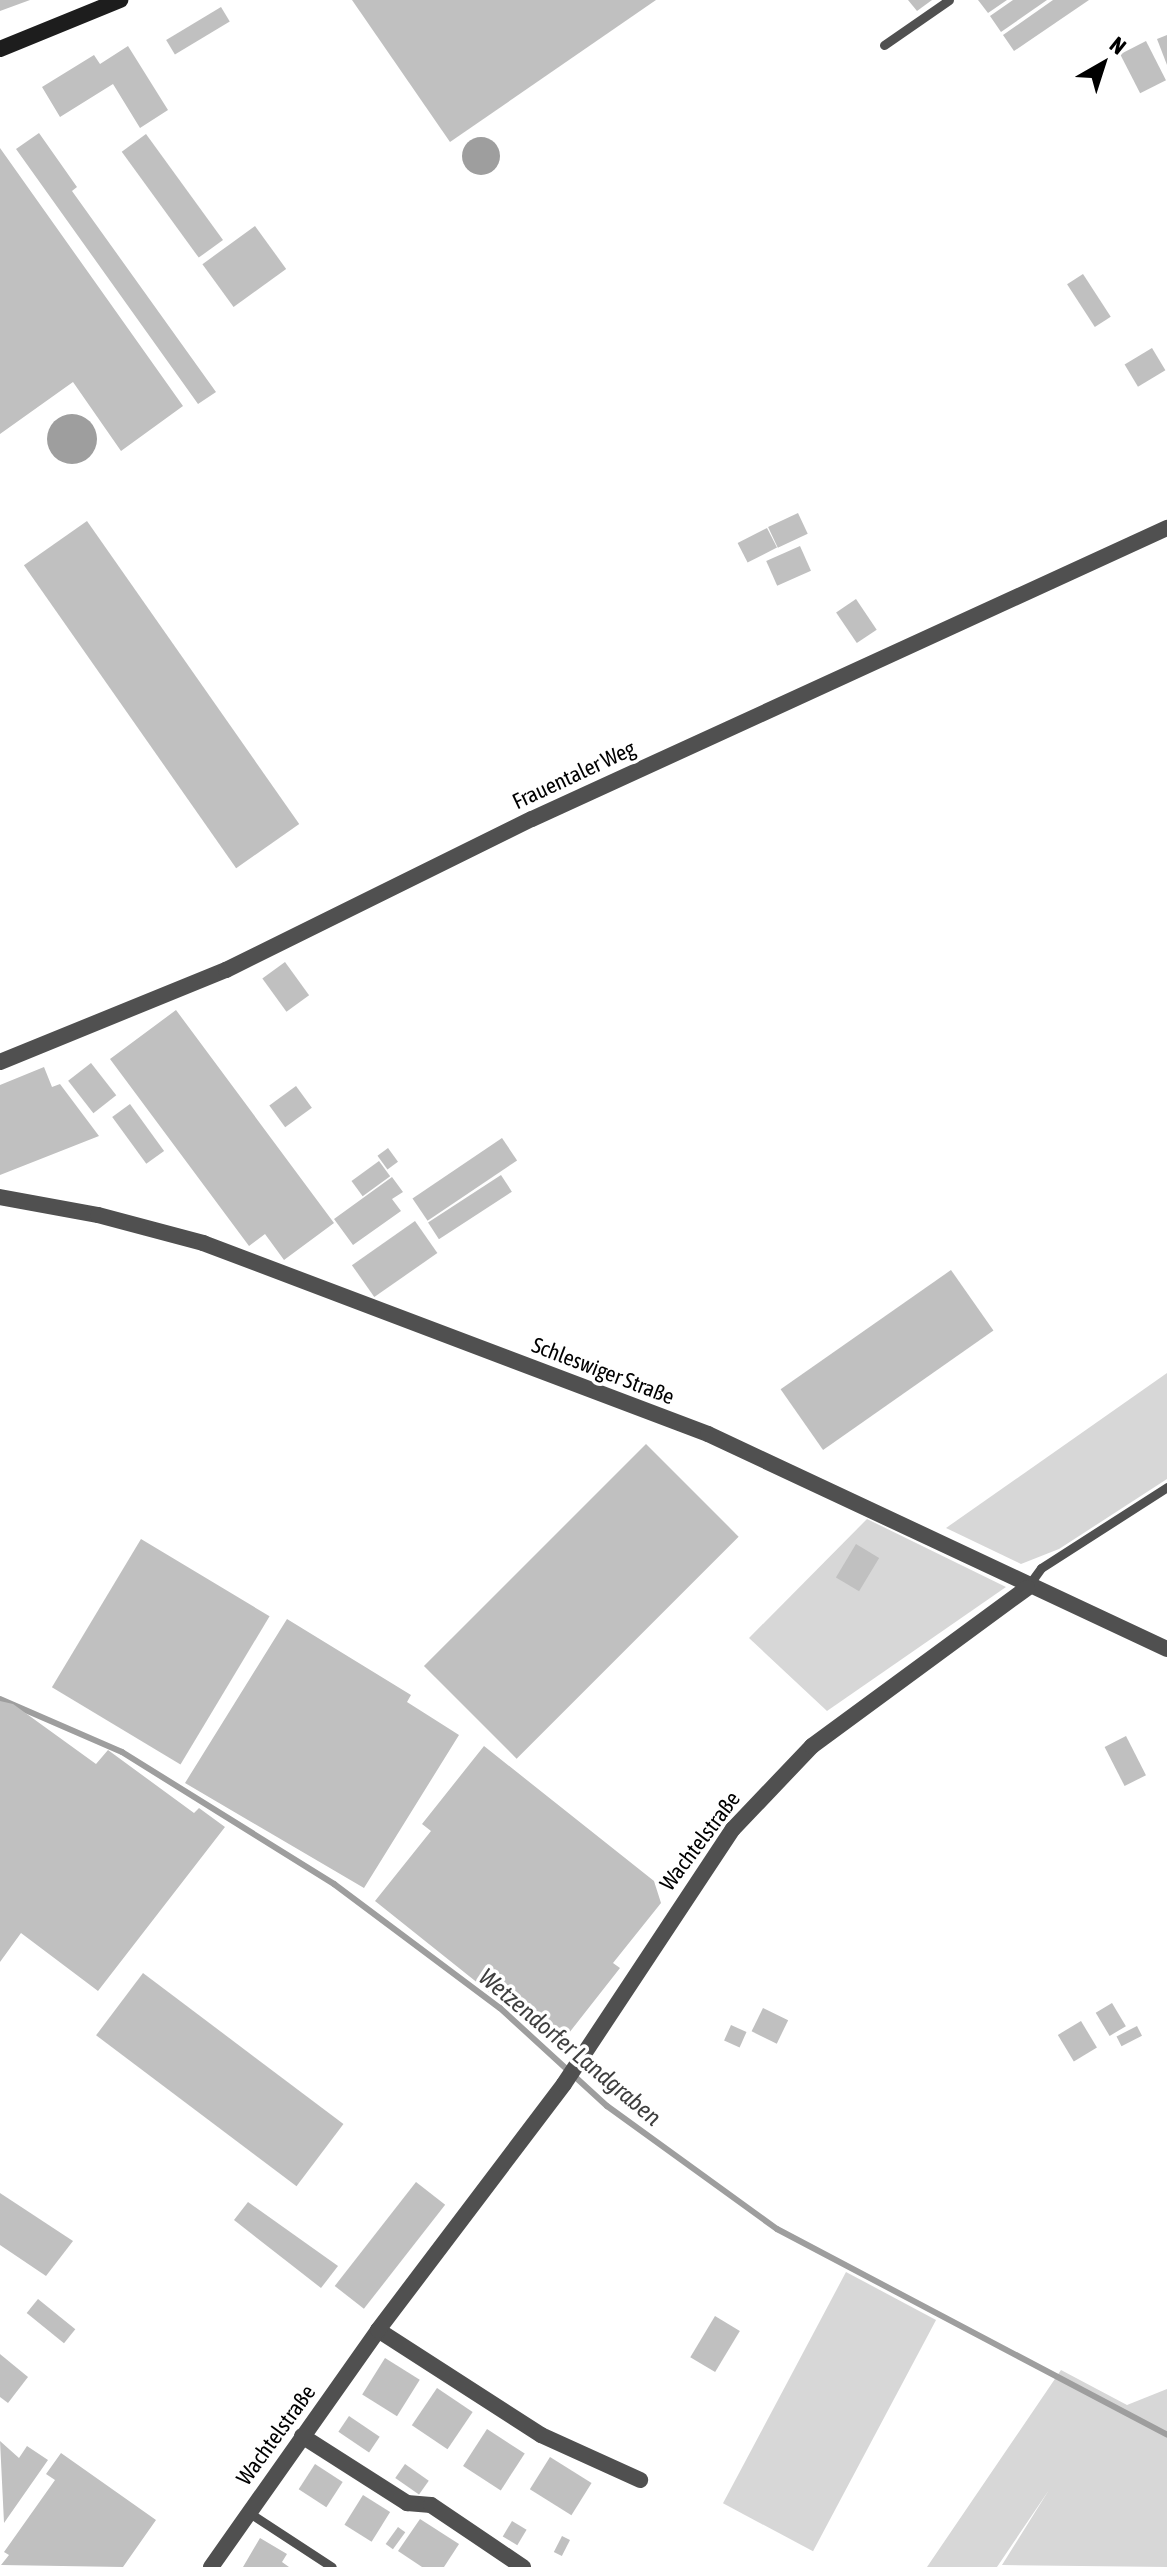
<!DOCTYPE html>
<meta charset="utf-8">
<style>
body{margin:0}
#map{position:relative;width:1167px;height:2567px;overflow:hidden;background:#fff;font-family:"Asap Condensed",sans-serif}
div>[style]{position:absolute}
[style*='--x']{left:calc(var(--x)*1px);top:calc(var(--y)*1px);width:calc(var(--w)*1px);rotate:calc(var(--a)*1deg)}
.green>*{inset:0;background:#d7d7d7;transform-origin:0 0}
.water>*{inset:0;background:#9e9e9e}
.round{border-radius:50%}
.stream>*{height:6px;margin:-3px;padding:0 3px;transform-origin:3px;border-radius:3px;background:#9e9e9e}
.building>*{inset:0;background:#c0c0c0;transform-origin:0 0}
.lane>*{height:9px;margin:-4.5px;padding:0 4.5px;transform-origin:4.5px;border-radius:4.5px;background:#505050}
.street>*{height:16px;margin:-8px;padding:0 8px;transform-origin:8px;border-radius:8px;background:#505050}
.secondary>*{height:16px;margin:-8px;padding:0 8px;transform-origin:8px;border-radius:8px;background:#1d1d1d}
span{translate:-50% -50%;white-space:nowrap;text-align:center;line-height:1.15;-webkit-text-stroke:7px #fff;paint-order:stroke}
.street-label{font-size:22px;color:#000}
.water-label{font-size:24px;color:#3f3f3f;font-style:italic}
.north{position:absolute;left:1063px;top:24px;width:80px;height:80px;-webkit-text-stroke:6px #fff;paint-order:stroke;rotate:39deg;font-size:22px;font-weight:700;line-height:32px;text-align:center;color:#000}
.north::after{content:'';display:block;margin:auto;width:28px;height:36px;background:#000;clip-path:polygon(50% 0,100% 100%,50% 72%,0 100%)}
</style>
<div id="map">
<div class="green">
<div style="clip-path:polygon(1167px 1373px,1167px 1479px,1059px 1549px,1021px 1564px,946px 1528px)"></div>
<div style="clip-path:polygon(867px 1519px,1006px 1587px,827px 1711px,749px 1638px)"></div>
<div style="left:846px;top:2272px;width:102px;height:262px;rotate:28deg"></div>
<div style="clip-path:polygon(1061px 2370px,1127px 2405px,1167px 2389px,1167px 2567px,1002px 2565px,1049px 2490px,997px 2567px,927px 2567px)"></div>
</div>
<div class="water">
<div class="round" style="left:462px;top:137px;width:38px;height:38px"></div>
<div class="round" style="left:47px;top:414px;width:50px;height:50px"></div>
</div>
<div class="stream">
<div style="--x:0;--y:1699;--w:133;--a:23.5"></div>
<div style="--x:122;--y:1752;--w:250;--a:31.9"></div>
<div style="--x:334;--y:1884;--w:207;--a:36.8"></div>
<div style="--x:500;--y:2008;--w:145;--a:42.5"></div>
<div style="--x:607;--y:2106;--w:210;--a:35.9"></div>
<div style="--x:777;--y:2229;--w:441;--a:27.8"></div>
</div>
<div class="building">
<div style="clip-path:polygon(0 0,30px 0,0 11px)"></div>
<div style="clip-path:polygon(352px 0,656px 0,450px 142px)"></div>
<div style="clip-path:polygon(908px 0,932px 0,917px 11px)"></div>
<div style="clip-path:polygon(978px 0,1007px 0,988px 13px)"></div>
<div style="clip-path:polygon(1013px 0,1047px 0,1001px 32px,990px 16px)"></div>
<div style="clip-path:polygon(1053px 0,1089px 0,1014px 51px,1003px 35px)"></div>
<div style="left:221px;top:7px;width:17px;height:64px;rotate:59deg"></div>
<div style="clip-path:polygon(1167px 35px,1167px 65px,1157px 39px)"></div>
<div style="left:1146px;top:41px;width:44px;height:29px;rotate:63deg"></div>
<div style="clip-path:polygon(128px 46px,168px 110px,140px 128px,113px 84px,60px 117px,42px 87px,94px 55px,100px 64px)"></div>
<div style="clip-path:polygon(39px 133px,77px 187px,72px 191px,216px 392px,198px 404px,16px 149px)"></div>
<div style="left:146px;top:134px;width:131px;height:30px;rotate:54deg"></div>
<div style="clip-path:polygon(0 148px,183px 406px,121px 451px,73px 382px,0 434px)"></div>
<div style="left:255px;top:226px;width:53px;height:65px;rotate:54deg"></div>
<div style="left:1083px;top:274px;width:51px;height:19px;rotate:57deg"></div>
<div style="left:1152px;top:348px;width:26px;height:32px;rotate:59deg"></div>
<div style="left:798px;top:513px;width:23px;height:33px;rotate:65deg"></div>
<div style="left:87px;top:521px;width:370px;height:77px;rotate:55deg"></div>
<div style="left:767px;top:528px;width:22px;height:33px;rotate:63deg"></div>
<div style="left:800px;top:546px;width:27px;height:37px;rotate:66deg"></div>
<div style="left:856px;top:599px;width:37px;height:24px;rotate:56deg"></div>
<div style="left:285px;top:962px;width:41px;height:28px;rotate:54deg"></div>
<div style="clip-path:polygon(176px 1010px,334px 1223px,284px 1260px,265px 1234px,249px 1246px,110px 1059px)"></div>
<div style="left:91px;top:1063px;width:41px;height:29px;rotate:52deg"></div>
<div style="clip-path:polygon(44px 1067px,52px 1087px,60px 1084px,99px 1136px,0 1175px,0 1085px)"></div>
<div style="left:296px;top:1086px;width:27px;height:33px;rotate:54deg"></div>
<div style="left:130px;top:1104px;width:58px;height:22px;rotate:54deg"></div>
<div style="left:502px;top:1138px;width:27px;height:108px;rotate:56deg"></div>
<div style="left:388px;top:1148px;width:17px;height:13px;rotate:54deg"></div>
<div style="left:379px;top:1161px;width:19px;height:34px;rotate:54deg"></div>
<div style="left:501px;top:1175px;width:20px;height:87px;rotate:57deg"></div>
<div style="clip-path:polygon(392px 1177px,403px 1192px,392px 1199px,401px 1211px,353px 1245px,334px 1219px)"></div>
<div style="left:415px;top:1221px;width:39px;height:77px;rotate:55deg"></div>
<div style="left:951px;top:1270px;width:74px;height:208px;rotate:55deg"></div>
<div style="left:646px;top:1444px;width:131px;height:314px;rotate:45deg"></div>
<div style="left:141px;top:1539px;width:150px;height:173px;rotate:31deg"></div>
<div style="left:856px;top:1544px;width:27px;height:39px;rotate:31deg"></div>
<div style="clip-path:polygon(287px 1619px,411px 1695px,407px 1702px,459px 1735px,364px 1888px,185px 1783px)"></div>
<div style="clip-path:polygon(0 1701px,13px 1704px,96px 1764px,108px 1750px,194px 1813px,199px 1808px,225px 1827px,98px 1991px,21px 1933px,0 1962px)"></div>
<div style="left:1126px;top:1736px;width:44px;height:24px;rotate:63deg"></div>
<div style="clip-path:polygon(484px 1746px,654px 1881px,661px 1903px,613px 1963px,620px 1968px,558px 2047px,375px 1901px,431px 1831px,422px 1824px)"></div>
<div style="left:143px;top:1973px;width:251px;height:78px;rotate:37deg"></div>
<div style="left:1112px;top:2003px;width:27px;height:19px;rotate:59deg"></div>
<div style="left:763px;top:2008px;width:28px;height:26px;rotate:26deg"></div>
<div style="left:1081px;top:2021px;width:31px;height:27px;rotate:59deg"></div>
<div style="left:731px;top:2025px;width:17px;height:17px;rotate:24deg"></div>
<div style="left:1137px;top:2026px;width:11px;height:23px;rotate:63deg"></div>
<div style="left:416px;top:2182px;width:37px;height:132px;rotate:38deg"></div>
<div style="clip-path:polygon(0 2193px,73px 2241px,46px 2276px,0 2245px)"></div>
<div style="clip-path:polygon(248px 2202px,338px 2266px,321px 2288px,234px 2220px)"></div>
<div style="left:38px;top:2299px;width:48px;height:18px;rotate:39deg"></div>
<div style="left:715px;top:2316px;width:29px;height:48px;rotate:31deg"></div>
<div style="clip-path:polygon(0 2354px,28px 2377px,8px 2403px,0 2397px)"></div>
<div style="left:385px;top:2358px;width:41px;height:43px;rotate:32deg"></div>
<div style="left:437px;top:2388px;width:43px;height:45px;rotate:34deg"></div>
<div style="left:349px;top:2416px;width:37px;height:19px;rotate:34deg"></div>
<div style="left:487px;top:2429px;width:45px;height:44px;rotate:33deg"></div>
<div style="clip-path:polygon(0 2441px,19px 2458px,27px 2446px,48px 2460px,4px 2523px)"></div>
<div style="clip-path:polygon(61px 2453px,156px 2520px,123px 2567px,1px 2565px,9px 2555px,4px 2552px,55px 2480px,46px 2474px)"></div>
<div style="left:550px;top:2457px;width:49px;height:38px;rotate:32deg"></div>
<div style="left:315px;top:2464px;width:33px;height:30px;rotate:33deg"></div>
<div style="left:405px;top:2464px;width:29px;height:17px;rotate:35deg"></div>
<div style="left:363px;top:2495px;width:32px;height:35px;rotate:32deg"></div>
<div style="clip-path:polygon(420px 2519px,459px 2544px,444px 2567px,422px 2567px,398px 2551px)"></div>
<div style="left:512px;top:2521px;width:17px;height:18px;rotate:31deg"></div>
<div style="left:398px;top:2527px;width:9px;height:21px;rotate:36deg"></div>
<div style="left:562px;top:2536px;width:9px;height:18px;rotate:27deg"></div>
<div style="clip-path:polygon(260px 2538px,287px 2554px,282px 2562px,289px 2567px,243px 2567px)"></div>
</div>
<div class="lane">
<div style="--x:884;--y:45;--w:79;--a:-34.7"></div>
<div style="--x:1028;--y:1586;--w:22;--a:-54"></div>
<div style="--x:1041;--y:1568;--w:150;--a:-32.7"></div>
<div style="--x:248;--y:2512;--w:100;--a:33.2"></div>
</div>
<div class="street">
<div style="--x:0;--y:1062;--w:244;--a:-22.2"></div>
<div style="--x:226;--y:970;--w:341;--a:-26.3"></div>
<div style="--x:532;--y:819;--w:699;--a:-24.62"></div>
<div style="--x:0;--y:1197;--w:100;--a:10.4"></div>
<div style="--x:98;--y:1215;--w:109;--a:14.9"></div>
<div style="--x:203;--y:1243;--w:540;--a:20.72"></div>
<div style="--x:708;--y:1434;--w:507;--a:25.1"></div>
<div style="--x:378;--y:2330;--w:194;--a:32.8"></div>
<div style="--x:541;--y:2435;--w:109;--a:24.4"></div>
<div style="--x:302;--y:2436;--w:125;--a:32.5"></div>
<div style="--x:407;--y:2503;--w:24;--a:5"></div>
<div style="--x:431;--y:2505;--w:111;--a:34"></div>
<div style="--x:211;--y:2567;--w:290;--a:-54.8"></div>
<div style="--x:378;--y:2330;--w:308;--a:-52.9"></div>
<div style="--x:564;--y:2084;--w:306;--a:-56.5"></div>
<div style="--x:733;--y:1829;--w:115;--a:-46.4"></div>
<div style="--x:812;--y:1746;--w:267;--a:-36.3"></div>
</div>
<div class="secondary">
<div style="--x:0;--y:49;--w:130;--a:-22.2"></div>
</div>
<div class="street-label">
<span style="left:574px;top:775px;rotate:-25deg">Frauentaler Weg</span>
<span style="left:603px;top:1371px;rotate:21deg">Schleswiger Straße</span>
<span style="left:700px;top:1841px;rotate:-53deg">Wachtelstraße</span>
<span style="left:276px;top:2435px;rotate:-54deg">Wachtelstraße</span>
</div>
<div class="water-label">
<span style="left:570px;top:2047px;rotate:40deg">Wetzendorfer Landgraben</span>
</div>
<div class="north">N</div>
</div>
